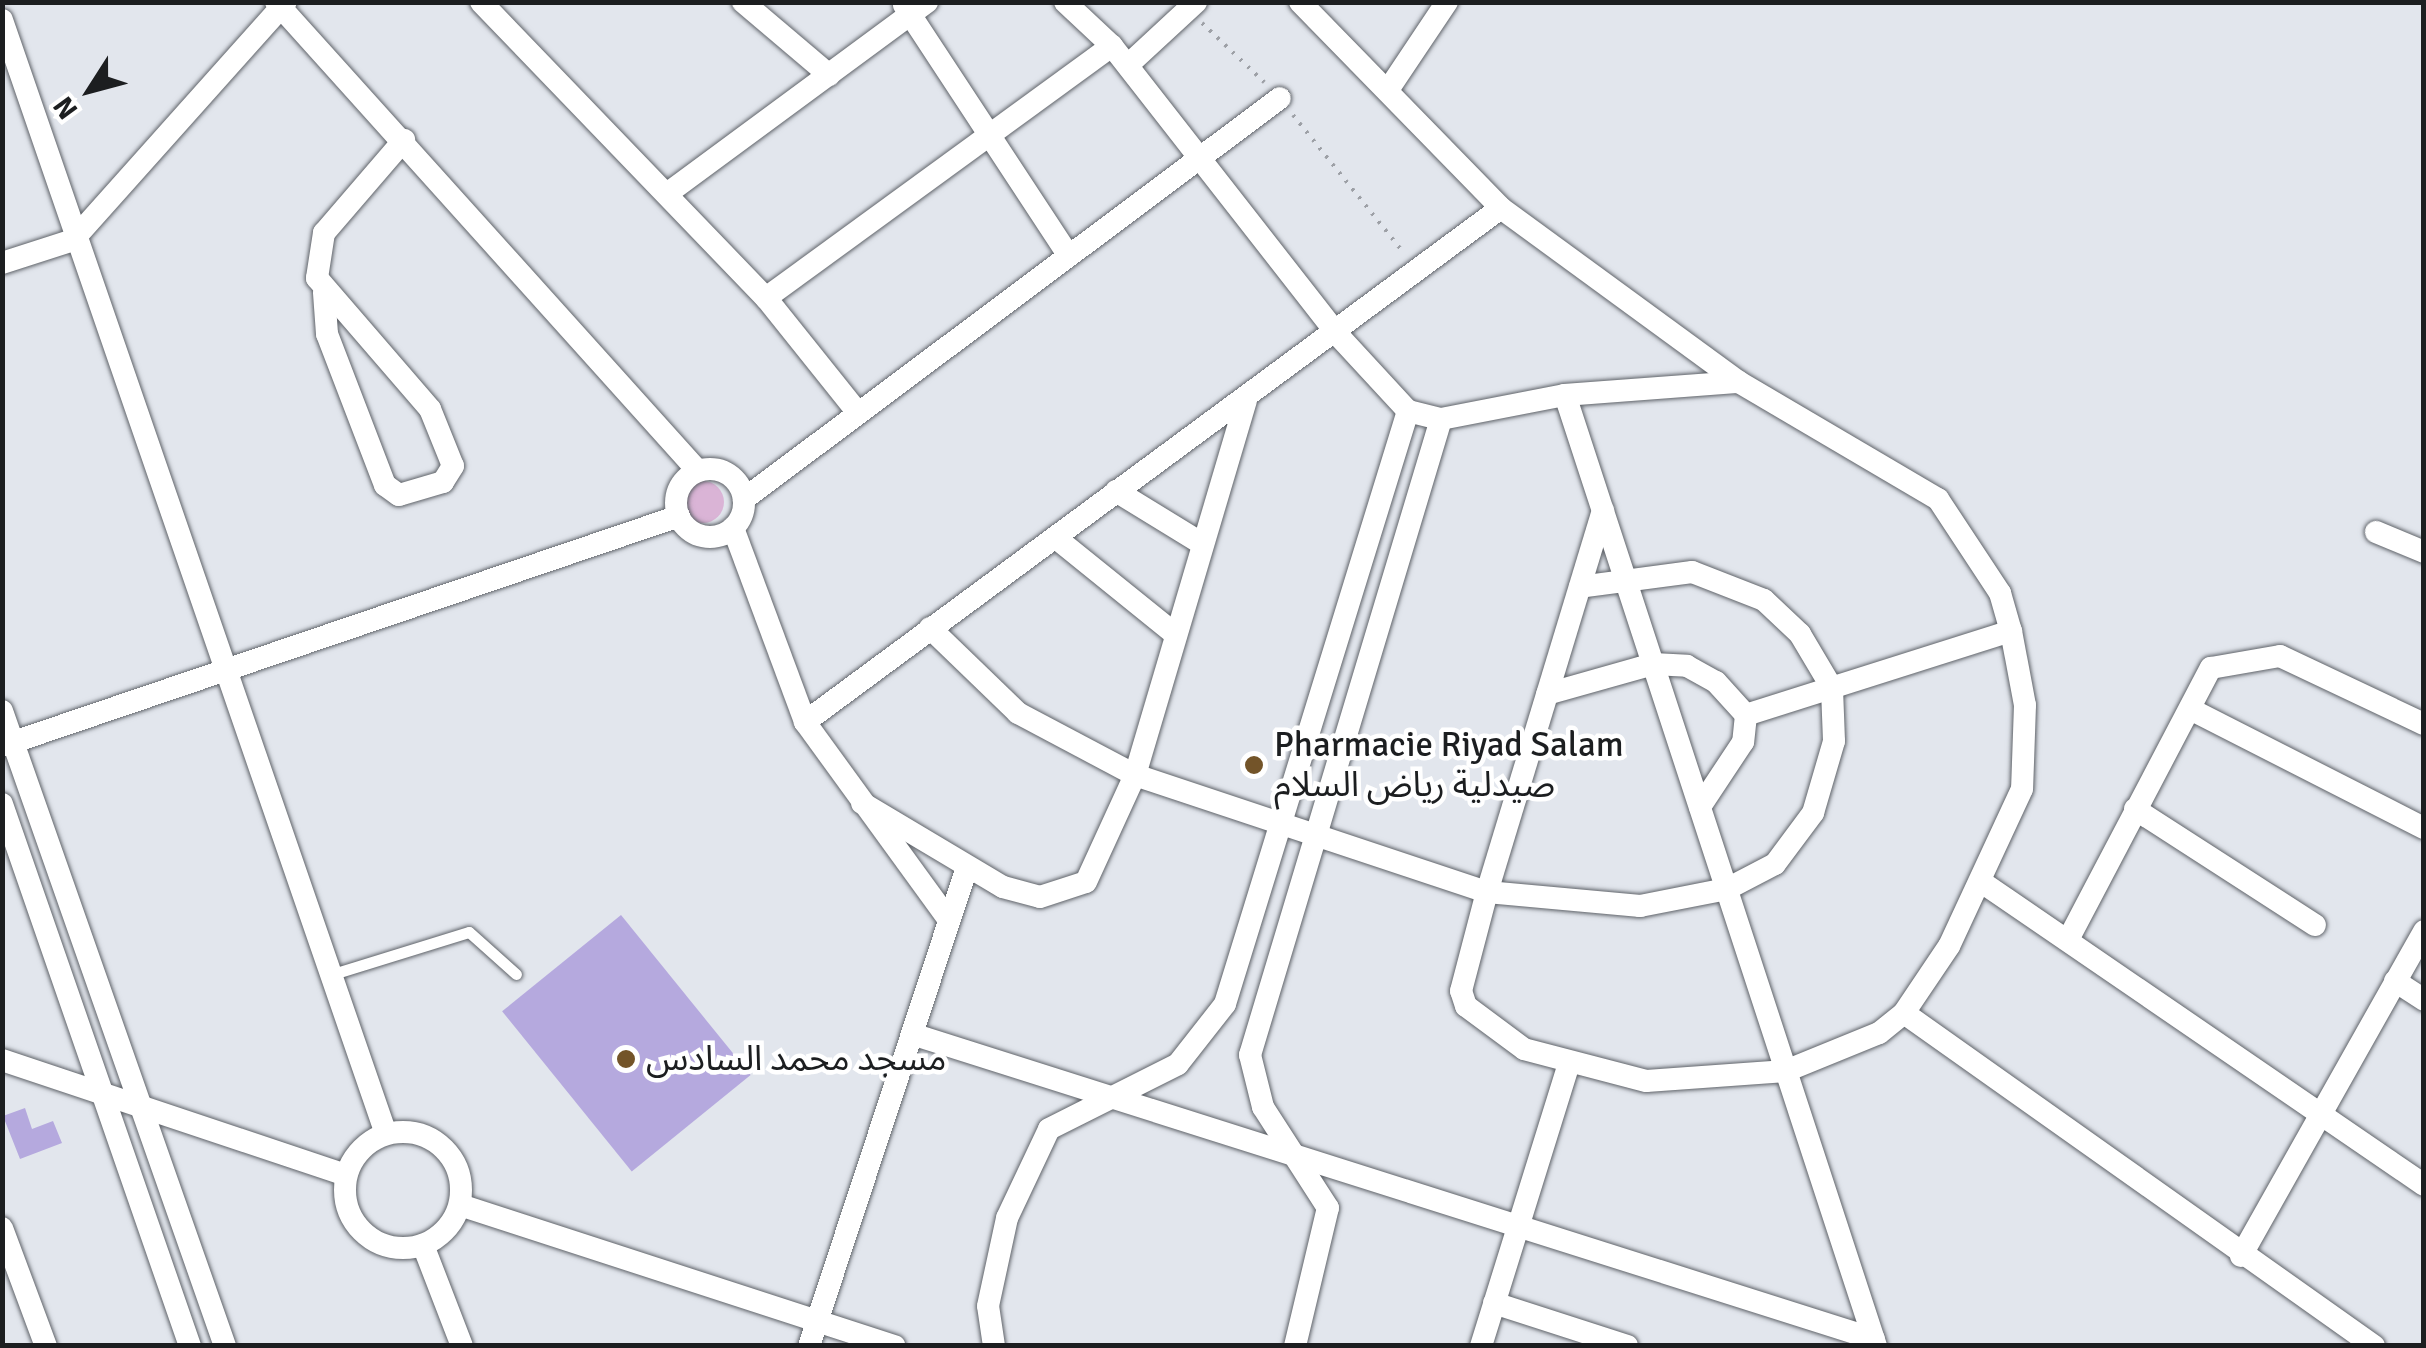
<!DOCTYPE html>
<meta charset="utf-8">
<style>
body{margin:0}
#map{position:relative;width:2426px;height:1348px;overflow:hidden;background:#e2e6ed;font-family:Signika,"Noto Sans Arabic",sans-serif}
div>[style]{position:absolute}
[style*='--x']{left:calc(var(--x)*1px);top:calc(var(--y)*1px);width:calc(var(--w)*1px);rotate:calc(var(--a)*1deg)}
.green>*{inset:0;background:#dab4d6}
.round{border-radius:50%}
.building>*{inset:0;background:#b5a9de;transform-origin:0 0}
.path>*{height:4px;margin-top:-2px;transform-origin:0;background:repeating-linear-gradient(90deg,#9da0a6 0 2.5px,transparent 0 10.5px)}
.roads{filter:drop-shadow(0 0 2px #5f6369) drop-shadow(0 0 2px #5f6369)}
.lane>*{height:11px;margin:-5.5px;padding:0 5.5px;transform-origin:5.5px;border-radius:5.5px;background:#fff}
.street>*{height:22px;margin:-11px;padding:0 11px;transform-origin:11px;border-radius:11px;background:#fff}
.street>.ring{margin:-11px;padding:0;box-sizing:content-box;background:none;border:22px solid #fff;border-radius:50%}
.dots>*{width:28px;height:28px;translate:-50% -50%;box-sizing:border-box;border:5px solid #fff;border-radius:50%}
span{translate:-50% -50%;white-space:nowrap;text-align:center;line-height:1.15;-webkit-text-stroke:9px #fff;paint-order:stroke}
.poi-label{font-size:35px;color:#1c1e20}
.left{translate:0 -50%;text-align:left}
.frame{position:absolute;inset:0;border:5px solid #1c1e20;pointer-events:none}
.north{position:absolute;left:40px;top:40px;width:100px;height:100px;-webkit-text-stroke:8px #fff;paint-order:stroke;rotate:234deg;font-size:28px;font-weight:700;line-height:40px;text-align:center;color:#1c1e20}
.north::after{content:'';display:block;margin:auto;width:35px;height:45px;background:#1c1e20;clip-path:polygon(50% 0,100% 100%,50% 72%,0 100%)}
</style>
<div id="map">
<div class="green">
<div class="round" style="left:682px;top:481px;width:42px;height:42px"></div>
</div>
<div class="building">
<div style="left:621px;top:915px;width:206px;height:153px;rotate:51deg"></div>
<div style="clip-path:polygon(25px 1108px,32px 1129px,53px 1121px,62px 1143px,20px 1159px,3px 1116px)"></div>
</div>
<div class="path">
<div style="--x:1202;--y:23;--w:86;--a:43.6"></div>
<div style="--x:1293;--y:115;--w:176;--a:51.2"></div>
</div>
<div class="roads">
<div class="lane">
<div style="--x:333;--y:974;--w:142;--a:-17.2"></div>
<div style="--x:469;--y:932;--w:63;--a:41.8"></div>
</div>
<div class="street">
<div style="--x:276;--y:2;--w:631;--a:48.02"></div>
<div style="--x:481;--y:2;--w:411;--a:46.1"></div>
<div style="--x:766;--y:298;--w:147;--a:51.3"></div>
<div style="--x:743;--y:2;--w:113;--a:40.3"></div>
<div style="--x:1065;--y:2;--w:64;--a:43.1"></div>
<div style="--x:1112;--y:46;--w:364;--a:52"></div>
<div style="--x:1336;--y:333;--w:106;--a:47.3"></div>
<div style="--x:1408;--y:411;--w:34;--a:14"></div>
<div style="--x:1441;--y:419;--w:126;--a:-11"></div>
<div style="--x:1565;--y:395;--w:174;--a:-4.3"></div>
<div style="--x:1739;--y:382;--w:231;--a:30.5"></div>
<div style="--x:1938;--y:499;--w:113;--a:56.6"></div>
<div style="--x:2000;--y:593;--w:40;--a:74"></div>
<div style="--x:2011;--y:631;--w:75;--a:79.3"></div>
<div style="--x:2025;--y:705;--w:84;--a:92"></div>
<div style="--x:2022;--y:789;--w:173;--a:114.9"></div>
<div style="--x:1949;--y:946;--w:81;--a:123.9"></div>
<div style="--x:1904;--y:1013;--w:32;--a:141"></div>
<div style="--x:1879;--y:1033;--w:100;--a:157.8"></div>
<div style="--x:1786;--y:1071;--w:140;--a:175.9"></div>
<div style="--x:1646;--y:1081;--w:126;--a:-165.3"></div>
<div style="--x:1524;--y:1049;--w:72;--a:-143.4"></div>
<div style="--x:1466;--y:1006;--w:16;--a:-108"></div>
<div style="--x:1461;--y:991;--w:102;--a:-75.3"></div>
<div style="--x:1487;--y:892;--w:399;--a:-73.1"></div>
<div style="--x:1300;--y:2;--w:288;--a:45.7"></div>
<div style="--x:1501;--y:208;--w:295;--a:36.2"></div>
<div style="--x:904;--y:5;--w:300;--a:56.7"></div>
<div style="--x:2;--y:20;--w:1178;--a:70.98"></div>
<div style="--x:1128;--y:65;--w:93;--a:-42.8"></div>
<div style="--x:1388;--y:90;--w:106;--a:-56.2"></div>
<div style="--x:668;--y:193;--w:322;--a:-36.4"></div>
<div style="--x:2;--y:263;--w:75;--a:-17.9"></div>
<div style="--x:73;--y:240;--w:319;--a:-48.2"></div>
<div style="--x:324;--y:293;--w:41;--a:85.8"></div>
<div style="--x:327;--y:334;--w:162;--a:69"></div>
<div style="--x:385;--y:485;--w:17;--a:36"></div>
<div style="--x:399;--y:495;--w:46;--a:-16.5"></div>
<div style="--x:443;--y:482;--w:19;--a:-58"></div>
<div style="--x:453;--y:466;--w:61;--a:-112"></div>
<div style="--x:430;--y:409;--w:173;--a:-130.8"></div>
<div style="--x:317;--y:278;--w:46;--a:-81.2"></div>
<div style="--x:324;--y:233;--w:123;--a:-49.3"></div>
<div style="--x:766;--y:298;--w:428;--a:-36.1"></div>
<div style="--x:1565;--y:395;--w:1001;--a:71.89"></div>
<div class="ring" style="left:676px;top:469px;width:46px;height:46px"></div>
<div style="--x:1116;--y:491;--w:100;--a:31.5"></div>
<div style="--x:744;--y:499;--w:669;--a:-36.8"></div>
<div style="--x:733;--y:528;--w:207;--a:69.6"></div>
<div style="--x:805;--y:722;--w:245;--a:54"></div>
<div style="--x:2376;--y:532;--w:52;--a:22.6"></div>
<div style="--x:1056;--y:538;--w:153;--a:38.9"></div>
<div style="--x:930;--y:628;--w:122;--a:44"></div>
<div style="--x:1018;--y:713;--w:132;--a:27.9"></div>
<div style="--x:1135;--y:775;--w:371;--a:18.4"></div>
<div style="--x:1487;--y:892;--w:154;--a:5.2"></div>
<div style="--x:1640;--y:906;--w:89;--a:-11.1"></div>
<div style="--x:1727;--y:889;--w:54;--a:-27.5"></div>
<div style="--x:1775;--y:864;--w:64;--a:-53.3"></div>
<div style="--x:1813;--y:813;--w:75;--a:-73.7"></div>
<div style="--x:1834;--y:741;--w:53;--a:-92.2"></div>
<div style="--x:1832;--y:688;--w:63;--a:-120.7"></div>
<div style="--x:1800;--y:634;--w:50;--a:-136.6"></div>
<div style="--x:1764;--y:600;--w:77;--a:-158.7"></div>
<div style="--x:1692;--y:572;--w:113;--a:172.4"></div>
<div style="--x:1547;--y:694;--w:110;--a:-15.8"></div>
<div style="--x:1653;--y:664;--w:34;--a:3"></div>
<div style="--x:1687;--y:666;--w:33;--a:29"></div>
<div style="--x:1716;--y:682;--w:45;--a:47.7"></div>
<div style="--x:1746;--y:715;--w:27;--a:96"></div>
<div style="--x:1743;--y:742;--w:78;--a:123.5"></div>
<div style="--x:2192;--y:710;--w:260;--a:27"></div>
<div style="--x:2;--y:711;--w:673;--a:70.65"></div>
<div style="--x:1746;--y:715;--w:278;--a:-17.6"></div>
<div style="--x:805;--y:722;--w:865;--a:-36.45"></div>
<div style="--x:2;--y:746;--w:715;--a:-18.76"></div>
<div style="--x:862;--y:803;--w:164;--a:30.8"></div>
<div style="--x:1003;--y:887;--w:38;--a:15"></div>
<div style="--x:1040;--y:897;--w:48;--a:-18.1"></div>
<div style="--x:1086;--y:882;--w:118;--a:-65.4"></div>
<div style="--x:1135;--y:775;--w:390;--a:-73.5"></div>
<div style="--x:2;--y:804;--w:574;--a:70.87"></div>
<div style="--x:2135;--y:809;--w:214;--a:32.8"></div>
<div style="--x:1983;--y:883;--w:534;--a:34.4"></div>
<div style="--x:2070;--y:936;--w:303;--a:-62.3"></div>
<div style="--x:2211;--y:668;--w:70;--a:-9.9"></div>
<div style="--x:2280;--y:656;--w:159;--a:25.3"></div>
<div style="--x:2395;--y:981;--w:35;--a:33"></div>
<div style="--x:1904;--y:1013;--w:576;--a:35.32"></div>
<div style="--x:912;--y:1034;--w:1009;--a:17.59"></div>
<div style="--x:2;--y:1060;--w:363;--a:18.5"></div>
<div class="ring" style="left:345px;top:1132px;width:94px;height:94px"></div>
<div style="--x:460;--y:1205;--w:457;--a:18"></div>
<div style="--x:2;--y:1228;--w:126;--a:69.6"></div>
<div style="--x:423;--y:1245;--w:108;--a:68.9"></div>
<div style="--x:2241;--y:1256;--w:373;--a:-60.6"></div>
<div style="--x:1494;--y:1303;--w:140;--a:17.9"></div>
<div style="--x:809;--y:1346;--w:504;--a:-71.74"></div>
<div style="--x:994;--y:1346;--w:40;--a:-98.5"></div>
<div style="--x:988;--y:1306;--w:90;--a:-77.8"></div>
<div style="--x:1007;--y:1218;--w:98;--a:-64.7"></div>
<div style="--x:1049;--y:1129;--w:144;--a:-26.7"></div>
<div style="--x:1178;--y:1064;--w:76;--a:-51.9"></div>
<div style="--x:1225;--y:1004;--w:621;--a:-72.85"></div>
<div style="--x:1295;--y:1346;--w:142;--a:-76.6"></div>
<div style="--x:1328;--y:1208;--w:120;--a:-122.8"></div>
<div style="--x:1263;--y:1107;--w:54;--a:-104"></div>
<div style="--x:1250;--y:1055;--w:664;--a:-73.28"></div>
<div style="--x:1481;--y:1346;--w:293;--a:-72.7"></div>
</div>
</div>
<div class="dots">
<div style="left:1254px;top:765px;background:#735429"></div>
<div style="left:626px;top:1059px;background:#735429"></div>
</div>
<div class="poi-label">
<span class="left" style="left:1274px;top:765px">Pharmacie Riyad Salam<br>صيدلية رياض السلام</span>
<span class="left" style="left:646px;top:1059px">مسجد محمد السادس</span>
</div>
<div class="frame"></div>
<div class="north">N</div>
</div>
